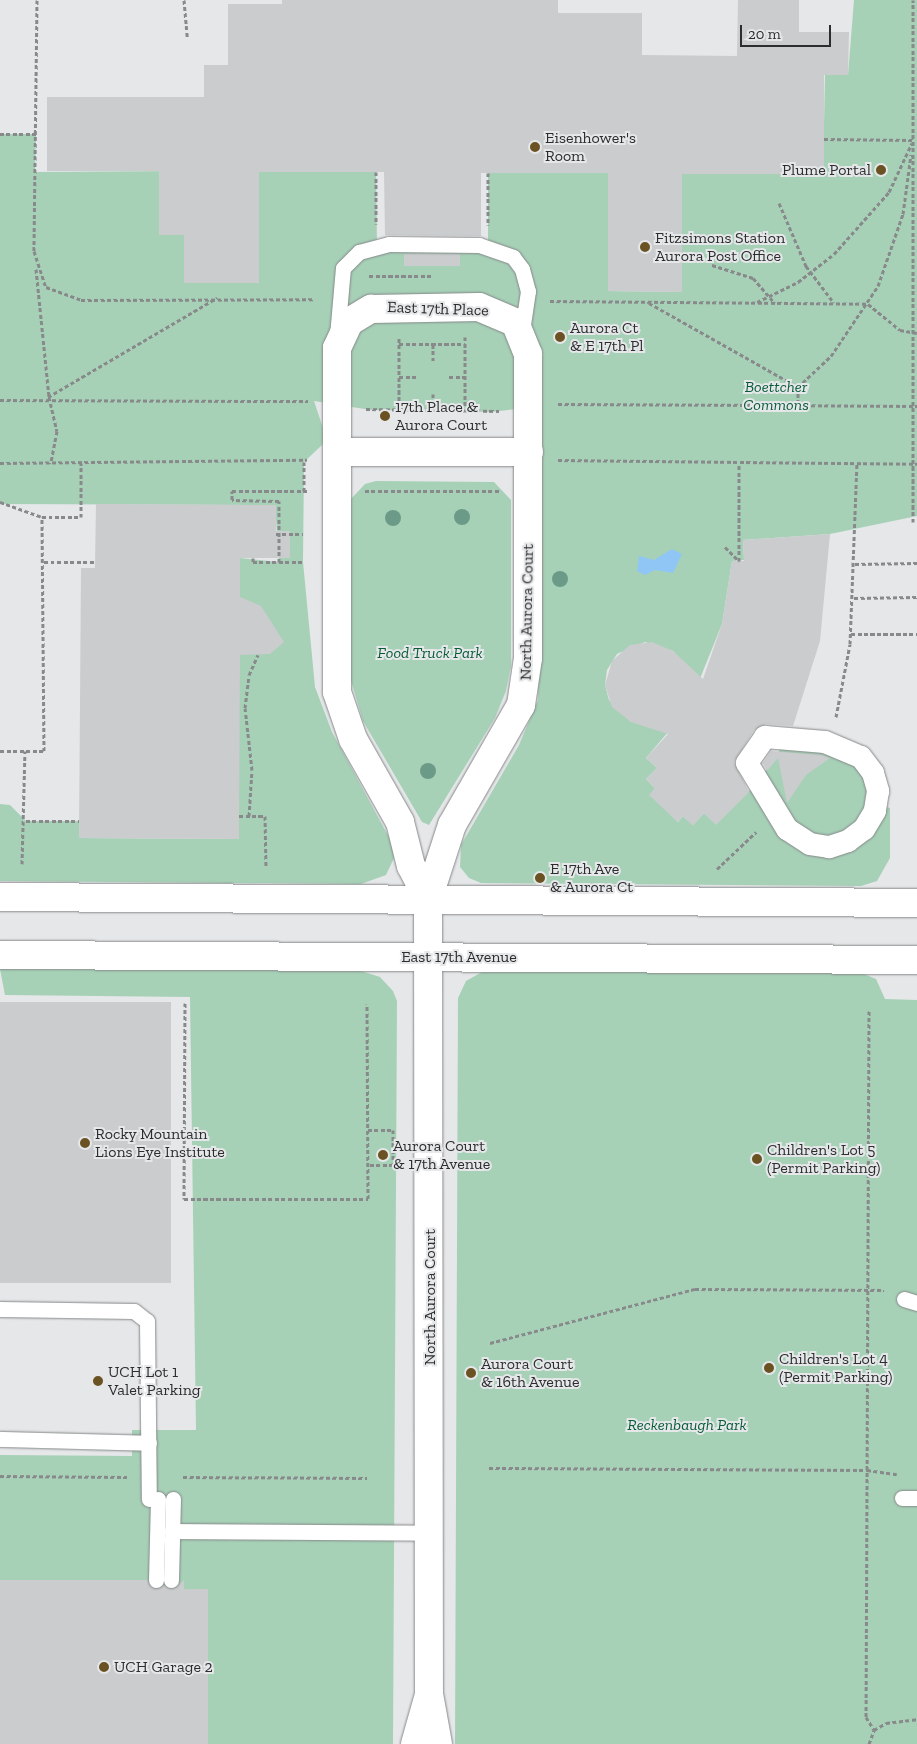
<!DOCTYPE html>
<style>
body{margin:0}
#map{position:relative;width:917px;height:1744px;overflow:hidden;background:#e5e7e9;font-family:"Zilla Slab",serif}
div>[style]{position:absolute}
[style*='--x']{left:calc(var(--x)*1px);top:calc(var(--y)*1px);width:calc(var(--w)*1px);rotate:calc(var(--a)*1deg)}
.green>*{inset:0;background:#a6d1b7}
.water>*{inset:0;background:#8fc6f5}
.building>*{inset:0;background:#caccce;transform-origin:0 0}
.path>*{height:3px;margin-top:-1.5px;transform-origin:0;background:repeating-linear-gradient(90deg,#88898b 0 4px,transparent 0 6.5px)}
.roads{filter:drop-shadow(0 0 1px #868889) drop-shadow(0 0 1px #868889)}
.service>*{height:15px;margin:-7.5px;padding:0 7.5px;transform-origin:7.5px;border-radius:7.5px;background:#fff}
.pedestrian>*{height:22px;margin:-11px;padding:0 11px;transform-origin:11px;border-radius:11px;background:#fff}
.minor>*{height:28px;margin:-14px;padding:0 14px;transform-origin:14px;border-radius:14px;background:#fff}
.trees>*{width:16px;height:16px;margin:-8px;border-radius:50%;background:#6b9b88}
.dots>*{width:14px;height:14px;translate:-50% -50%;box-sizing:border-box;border:2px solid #e5e7e9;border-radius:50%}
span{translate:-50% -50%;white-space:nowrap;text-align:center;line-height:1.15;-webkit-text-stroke:4px #e5e7e9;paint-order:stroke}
.poi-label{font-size:16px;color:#2c2d2e}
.left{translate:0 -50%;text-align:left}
.right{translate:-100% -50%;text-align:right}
.street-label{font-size:16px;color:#2c2d2e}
.park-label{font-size:16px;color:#075c38;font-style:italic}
.scale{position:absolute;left:740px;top:25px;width:91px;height:22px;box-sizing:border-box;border:2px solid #2c2d2e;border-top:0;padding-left:6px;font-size:15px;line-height:18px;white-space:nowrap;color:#2c2d2e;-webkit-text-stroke:4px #e5e7e9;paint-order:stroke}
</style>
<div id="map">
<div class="green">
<div style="clip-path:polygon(854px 0,917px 0,917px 516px,830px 534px,743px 540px,744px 560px,732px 561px,722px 624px,693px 696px,684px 663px,673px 651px,645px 642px,617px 654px,607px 670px,605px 685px,609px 700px,631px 722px,679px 719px,646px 758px,657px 768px,646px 779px,655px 788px,650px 795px,678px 822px,683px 816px,693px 825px,704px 813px,716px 824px,757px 783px,788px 738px,855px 752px,879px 805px,890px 808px,890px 858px,877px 881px,861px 886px,481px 883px,469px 878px,460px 867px,461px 845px,519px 745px,538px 700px,542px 406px,491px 412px,371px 410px,314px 401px,325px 434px,322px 445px,304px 462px,303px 562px,315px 687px,332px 732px,391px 841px,394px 858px,386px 875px,361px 884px,0 881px,0 804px,10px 805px,26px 821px,79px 821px,79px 838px,238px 839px,240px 558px,279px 562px,275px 505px,0 504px,0 134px,36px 134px,35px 172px,184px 171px,159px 235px,184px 235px,184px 283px,259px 283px,259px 172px,376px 172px,377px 246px,488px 246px,488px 173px,608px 173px,608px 291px,682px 292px,682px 174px,823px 174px,825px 75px,848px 75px)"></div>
<div style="clip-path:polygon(376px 481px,494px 482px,511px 500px,511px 665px,506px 691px,495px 718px,429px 825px,422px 822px,363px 721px,349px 674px,349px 501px,365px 484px)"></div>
<div style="clip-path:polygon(0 969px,358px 970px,380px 977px,393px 991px,397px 1001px,393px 1744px,0 1744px,0 1455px,132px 1456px,132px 1430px,196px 1430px,190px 997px,5px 995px)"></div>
<div style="clip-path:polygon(482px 972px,859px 972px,876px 979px,885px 999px,917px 1000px,917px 1744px,455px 1744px,458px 998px,466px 981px)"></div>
</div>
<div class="water">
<div style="clip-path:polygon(672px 549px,682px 554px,673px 573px,655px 570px,645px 575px,637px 571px,639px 556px,654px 560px)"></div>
</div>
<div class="building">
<div style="clip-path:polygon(282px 0,558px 0,558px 13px,642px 13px,642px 55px,737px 56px,738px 0,799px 0,799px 32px,849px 32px,848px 75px,824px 75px,824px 174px,682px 174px,682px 292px,608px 291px,608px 173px,481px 173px,481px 236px,385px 235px,384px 172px,259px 172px,259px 283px,184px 283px,184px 235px,159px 235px,159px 171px,47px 171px,47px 97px,204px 97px,204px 65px,228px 65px,228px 4px,282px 4px)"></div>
<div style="left:404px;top:254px;width:56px;height:12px"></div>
<div style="clip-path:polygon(96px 504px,276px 505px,276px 531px,290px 531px,290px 558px,240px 558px,240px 597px,261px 606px,284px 642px,270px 654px,240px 655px,239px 839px,79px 838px,81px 568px,95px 568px)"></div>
<div style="clip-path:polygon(830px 534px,820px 641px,793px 726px,766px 724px,754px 730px,734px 762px,749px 792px,716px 825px,704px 813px,693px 826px,683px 816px,678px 822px,649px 795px,655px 788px,646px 779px,657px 768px,646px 758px,668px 734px,631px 722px,612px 707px,605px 685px,612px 661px,630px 645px,652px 642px,673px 651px,703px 679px,722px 624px,732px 561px,744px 561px,743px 540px)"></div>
<div style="clip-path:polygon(771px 751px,822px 755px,830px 758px,806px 775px,787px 803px,778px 758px,767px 771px,763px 763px)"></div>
<div style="left:0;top:1002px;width:171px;height:281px"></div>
<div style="clip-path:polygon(0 1580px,147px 1580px,156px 1589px,164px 1585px,175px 1588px,184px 1580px,184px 1589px,208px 1589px,208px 1744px,0 1744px)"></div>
</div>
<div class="path">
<div style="--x:37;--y:0;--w:251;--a:90.7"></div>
<div style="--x:34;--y:251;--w:38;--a:72"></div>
<div style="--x:46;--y:287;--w:37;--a:20"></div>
<div style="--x:81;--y:300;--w:234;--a:-0.2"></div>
<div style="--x:184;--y:0;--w:37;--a:85"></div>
<div style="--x:0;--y:134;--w:36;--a:0"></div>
<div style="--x:824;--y:139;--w:89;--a:0.6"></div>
<div style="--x:376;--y:172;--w:52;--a:90"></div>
<div style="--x:488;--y:173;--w:52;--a:90"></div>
<div style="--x:779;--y:203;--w:69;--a:66.8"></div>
<div style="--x:806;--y:266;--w:46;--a:52.9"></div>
<div style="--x:712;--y:265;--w:43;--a:17.6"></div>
<div style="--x:753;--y:278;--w:33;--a:49"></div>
<div style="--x:36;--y:269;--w:129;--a:84.2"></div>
<div style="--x:49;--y:397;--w:35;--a:77"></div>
<div style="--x:57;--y:431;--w:33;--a:101"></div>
<div style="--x:369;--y:276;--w:62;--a:0"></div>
<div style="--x:550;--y:301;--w:318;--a:0.5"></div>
<div style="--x:868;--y:304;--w:41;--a:39.1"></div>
<div style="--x:900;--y:330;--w:17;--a:10"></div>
<div style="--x:757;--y:302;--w:46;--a:-26"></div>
<div style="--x:798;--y:282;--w:46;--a:-37.9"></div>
<div style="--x:834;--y:254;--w:83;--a:-48.4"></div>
<div style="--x:889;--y:192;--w:54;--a:-64.9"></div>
<div style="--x:649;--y:303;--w:171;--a:29.4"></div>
<div style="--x:465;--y:337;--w:74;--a:90"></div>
<div style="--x:399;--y:338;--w:72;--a:90"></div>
<div style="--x:399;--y:344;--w:66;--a:0"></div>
<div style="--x:433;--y:344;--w:17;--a:90"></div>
<div style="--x:399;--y:377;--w:17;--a:0"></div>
<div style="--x:449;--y:377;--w:16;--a:0"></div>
<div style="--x:798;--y:387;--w:45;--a:-43.2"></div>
<div style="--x:831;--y:356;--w:84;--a:-56.1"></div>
<div style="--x:878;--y:286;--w:76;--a:-70.9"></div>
<div style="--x:903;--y:214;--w:60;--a:-82.3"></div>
<div style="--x:798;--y:387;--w:18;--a:90"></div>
<div style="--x:433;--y:394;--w:17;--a:90"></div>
<div style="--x:48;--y:397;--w:196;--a:-30.4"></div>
<div style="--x:0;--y:400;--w:308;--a:0.2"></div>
<div style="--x:558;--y:404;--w:359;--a:0.3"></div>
<div style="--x:366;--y:409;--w:133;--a:0.9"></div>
<div style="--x:558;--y:460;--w:359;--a:0.6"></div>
<div style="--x:0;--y:463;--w:307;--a:-0.6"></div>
<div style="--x:304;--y:491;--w:29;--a:-90"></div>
<div style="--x:365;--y:491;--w:134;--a:0"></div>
<div style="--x:0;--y:502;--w:45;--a:19.7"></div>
<div style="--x:42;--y:517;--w:39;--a:0"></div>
<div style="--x:81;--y:517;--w:54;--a:-90"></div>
<div style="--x:913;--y:522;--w:522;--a:-90"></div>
<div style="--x:276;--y:534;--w:27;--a:0"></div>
<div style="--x:725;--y:547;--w:20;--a:45"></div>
<div style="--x:739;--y:561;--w:97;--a:-90"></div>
<div style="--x:253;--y:558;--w:4;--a:90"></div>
<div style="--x:253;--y:562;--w:50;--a:0"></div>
<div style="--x:44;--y:562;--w:51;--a:0"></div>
<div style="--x:279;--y:562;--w:61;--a:-90"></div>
<div style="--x:279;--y:501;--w:47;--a:-178.8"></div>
<div style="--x:232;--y:500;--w:9;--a:-90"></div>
<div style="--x:232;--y:491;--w:77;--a:0"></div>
<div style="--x:855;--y:564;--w:62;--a:-0.9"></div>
<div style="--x:854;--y:598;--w:63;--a:-0.9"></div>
<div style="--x:851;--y:634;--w:66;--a:0"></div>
<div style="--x:836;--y:717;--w:74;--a:-79.1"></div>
<div style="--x:850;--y:644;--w:180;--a:-87.8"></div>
<div style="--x:0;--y:751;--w:44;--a:0"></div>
<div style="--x:44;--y:751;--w:234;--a:-90.5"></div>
<div style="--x:239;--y:816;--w:26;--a:0"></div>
<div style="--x:265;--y:816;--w:50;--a:88.9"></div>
<div style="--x:249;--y:816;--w:46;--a:-86.3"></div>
<div style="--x:252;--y:770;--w:62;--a:-96.4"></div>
<div style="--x:245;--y:708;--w:33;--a:-83"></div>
<div style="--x:249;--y:675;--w:22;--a:-66"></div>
<div style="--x:26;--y:821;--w:53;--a:0"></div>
<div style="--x:22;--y:864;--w:113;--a:-88.5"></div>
<div style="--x:717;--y:869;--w:54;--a:-43.5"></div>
<div style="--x:185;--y:1003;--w:196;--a:90.3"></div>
<div style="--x:184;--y:1199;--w:184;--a:0"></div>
<div style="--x:368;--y:1199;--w:195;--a:-90.3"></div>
<div style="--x:869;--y:1011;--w:706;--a:90.24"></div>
<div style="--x:866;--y:1717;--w:15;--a:58"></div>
<div style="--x:368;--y:1130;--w:25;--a:0"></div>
<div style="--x:393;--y:1130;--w:35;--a:90"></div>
<div style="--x:393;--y:1165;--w:25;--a:180"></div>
<div style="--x:490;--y:1343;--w:212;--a:-14.8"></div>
<div style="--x:695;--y:1289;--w:189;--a:0.3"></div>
<div style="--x:489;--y:1468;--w:378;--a:0.3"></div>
<div style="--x:867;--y:1470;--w:30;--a:8"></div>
<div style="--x:0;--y:1476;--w:127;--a:0.5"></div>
<div style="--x:183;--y:1477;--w:184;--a:0.3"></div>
<div style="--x:869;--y:1744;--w:15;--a:-70"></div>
<div style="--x:874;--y:1730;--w:14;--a:-30"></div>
<div style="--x:886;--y:1723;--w:31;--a:-7"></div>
</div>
<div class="roads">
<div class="service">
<div style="--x:337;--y:336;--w:68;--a:-85"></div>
<div style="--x:343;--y:268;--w:23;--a:-45"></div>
<div style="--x:359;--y:252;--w:31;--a:-15"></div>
<div style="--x:389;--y:244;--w:90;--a:0.6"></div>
<div style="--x:479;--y:245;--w:36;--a:19"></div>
<div style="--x:513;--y:257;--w:15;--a:53"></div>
<div style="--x:522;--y:269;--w:23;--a:75"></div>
<div style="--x:528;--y:291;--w:40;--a:98.5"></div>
<div style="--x:904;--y:1299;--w:14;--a:17"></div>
<div style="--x:0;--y:1309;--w:134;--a:0.9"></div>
<div style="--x:134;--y:1311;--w:16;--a:38"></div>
<div style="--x:147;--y:1321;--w:178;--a:89.4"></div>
<div style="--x:0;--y:1439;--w:149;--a:1.5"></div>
<div style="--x:902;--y:1498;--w:15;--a:0"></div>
<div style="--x:172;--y:1531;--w:257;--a:0.4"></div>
<div style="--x:156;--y:1580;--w:81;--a:-88.6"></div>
<div style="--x:171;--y:1580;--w:81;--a:-88.6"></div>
</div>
<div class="pedestrian">
<div style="--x:765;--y:737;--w:60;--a:4.8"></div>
<div style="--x:825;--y:742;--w:39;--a:23"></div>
<div style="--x:861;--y:757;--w:20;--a:53"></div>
<div style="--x:873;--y:773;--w:19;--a:74"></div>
<div style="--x:878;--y:791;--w:20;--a:99"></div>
<div style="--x:875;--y:811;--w:21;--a:121"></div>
<div style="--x:864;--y:829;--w:20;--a:143"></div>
<div style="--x:848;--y:841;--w:20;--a:162"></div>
<div style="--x:829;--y:847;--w:19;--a:-171"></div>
<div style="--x:810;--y:844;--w:27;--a:-147"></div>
<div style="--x:787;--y:829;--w:77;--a:-121.2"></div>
<div style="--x:747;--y:763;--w:32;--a:-55"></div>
</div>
<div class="minor">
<div style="--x:337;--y:452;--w:192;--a:0"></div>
<div style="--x:0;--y:897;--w:917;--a:0.37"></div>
<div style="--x:428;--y:899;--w:37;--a:-117"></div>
<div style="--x:411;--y:866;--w:45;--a:-104"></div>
<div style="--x:400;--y:822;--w:95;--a:-119.5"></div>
<div style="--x:353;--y:739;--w:50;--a:-108.8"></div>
<div style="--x:337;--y:692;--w:344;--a:-90"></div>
<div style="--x:337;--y:348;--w:29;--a:-65"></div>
<div style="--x:349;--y:322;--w:26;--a:-31"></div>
<div style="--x:371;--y:309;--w:108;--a:-1.1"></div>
<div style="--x:479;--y:307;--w:39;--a:23"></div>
<div style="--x:515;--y:322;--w:35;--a:68"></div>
<div style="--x:528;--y:354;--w:304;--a:90"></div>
<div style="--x:528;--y:658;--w:48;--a:98.5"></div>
<div style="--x:521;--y:705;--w:138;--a:119.9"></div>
<div style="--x:452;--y:825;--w:78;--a:108"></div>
<div style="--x:428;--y:899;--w:795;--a:89.93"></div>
<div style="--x:429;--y:1694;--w:51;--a:79.8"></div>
<div style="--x:0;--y:955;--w:917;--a:0.31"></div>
<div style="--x:415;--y:1744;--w:48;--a:-74.2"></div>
</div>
</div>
<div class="trees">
<div style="left:462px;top:517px"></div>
<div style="left:393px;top:518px"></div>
<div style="left:560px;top:579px"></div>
<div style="left:428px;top:771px"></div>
</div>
<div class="dots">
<div style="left:535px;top:147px;background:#6b5223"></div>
<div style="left:881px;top:170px;background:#6b5223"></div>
<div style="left:645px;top:247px;background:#6b5223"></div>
<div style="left:560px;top:337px;background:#6b5223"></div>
<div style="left:385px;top:416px;background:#6b5223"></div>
<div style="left:540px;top:878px;background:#6b5223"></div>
<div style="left:85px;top:1143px;background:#6b5223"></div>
<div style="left:383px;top:1155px;background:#6b5223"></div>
<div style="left:757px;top:1159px;background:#6b5223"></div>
<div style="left:769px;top:1368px;background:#6b5223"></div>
<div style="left:471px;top:1373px;background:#6b5223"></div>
<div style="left:98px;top:1381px;background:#6b5223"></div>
<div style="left:104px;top:1667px;background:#6b5223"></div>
</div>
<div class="poi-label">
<span class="left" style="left:545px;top:147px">Eisenhower's<br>Room</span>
<span class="right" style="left:871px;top:170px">Plume Portal</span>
<span class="left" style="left:655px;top:247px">Fitzsimons Station<br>Aurora Post Office</span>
<span class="left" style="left:570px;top:337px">Aurora Ct<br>&amp; E 17th Pl</span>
<span class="left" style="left:395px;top:416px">17th Place &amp;<br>Aurora Court</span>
<span class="left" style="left:550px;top:878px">E 17th Ave<br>&amp; Aurora Ct</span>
<span class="left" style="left:95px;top:1143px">Rocky Mountain<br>Lions Eye Institute</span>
<span class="left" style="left:393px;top:1155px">Aurora Court<br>&amp; 17th Avenue</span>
<span class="left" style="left:767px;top:1159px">Children's Lot 5<br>(Permit Parking)</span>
<span class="left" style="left:779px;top:1368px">Children's Lot 4<br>(Permit Parking)</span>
<span class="left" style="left:481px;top:1373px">Aurora Court<br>&amp; 16th Avenue</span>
<span class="left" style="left:108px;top:1381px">UCH Lot 1<br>Valet Parking</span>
<span class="left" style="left:114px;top:1667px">UCH Garage 2</span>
</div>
<div class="street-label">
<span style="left:438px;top:309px;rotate:2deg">East 17th Place</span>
<span style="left:527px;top:612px;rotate:-89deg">North Aurora Court</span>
<span style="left:459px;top:957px">East 17th Avenue</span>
<span style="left:430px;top:1297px;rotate:-90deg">North Aurora Court</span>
</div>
<div class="park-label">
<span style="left:776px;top:396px">Boettcher<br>Commons</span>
<span style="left:430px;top:653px">Food Truck Park</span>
<span style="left:687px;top:1425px">Reckenbaugh Park</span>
</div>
<div class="scale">20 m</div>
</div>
